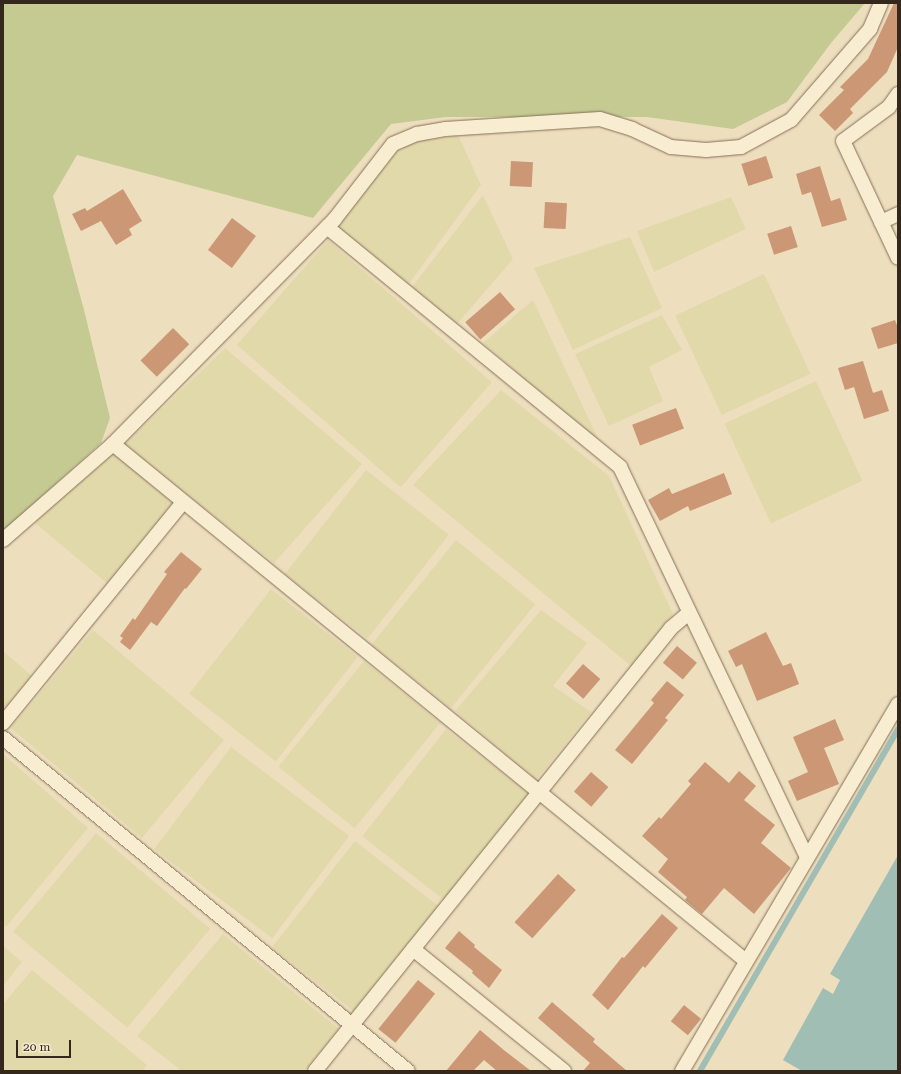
<!DOCTYPE html>
<style>
body{margin:0}
#map{position:relative;width:901px;height:1074px;overflow:hidden;background:#eddebe;font-family:"Roboto Serif",serif}
div>[style]{position:absolute}
[style*='--x']{left:calc(var(--x)*1px);top:calc(var(--y)*1px);width:calc(var(--w)*1px);rotate:calc(var(--a)*1deg)}
.farmland>*{inset:0;background:#e2d9ab;transform-origin:0 0}
.green>*{inset:0;background:#c4ca92}
.water>*{inset:0;background:#a1beb5}
.stream>*{height:5.5px;margin:-2.75px;padding:0 2.75px;transform-origin:2.75px;border-radius:2.75px;background:#a1beb5}
.building>*{inset:0;background:#cb9774;transform-origin:0 0}
.roads{filter:drop-shadow(0 0 1px #856f57) drop-shadow(0 0 1px #856f57)}
.minor>*{height:14px;margin:-7px;padding:0 7px;transform-origin:7px;border-radius:7px;background:#f8ecd1}
span{translate:-50% -50%;white-space:nowrap;text-align:center;line-height:1.15;-webkit-text-stroke:3px #f4e9cd;paint-order:stroke}
.frame{position:absolute;inset:0;border:4px solid #34271c;pointer-events:none}
.scale{position:absolute;left:16px;top:1040px;width:55px;height:18px;box-sizing:border-box;border:2px solid #34271c;border-top:0;padding-left:5px;font-size:12px;line-height:14px;white-space:nowrap;color:#34271c;-webkit-text-stroke:3px #f4e9cd;paint-order:stroke}
</style>
<div id="map">
<div class="farmland">
<div style="clip-path:polygon(458px 135px,481px 185px,408px 285px,336px 225px,398px 149px,416px 141px)"></div>
<div style="clip-path:polygon(483px 195px,513px 259px,457px 324px,412px 287px)"></div>
<div style="clip-path:polygon(731px 197px,746px 229px,654px 272px,637px 231px)"></div>
<div style="clip-path:polygon(630px 237px,662px 308px,573px 350px,534px 268px)"></div>
<div style="left:328px;top:240px;width:217px;height:139px;rotate:41deg"></div>
<div style="left:764px;top:274px;width:110px;height:98px;rotate:65deg"></div>
<div style="clip-path:polygon(533px 300px,600px 443px,483px 343px)"></div>
<div style="clip-path:polygon(662px 315px,682px 350px,649px 367px,663px 401px,609px 426px,575px 354px)"></div>
<div style="clip-path:polygon(225px 348px,362px 464px,274px 563px,124px 445px)"></div>
<div style="left:816px;top:381px;width:110px;height:101px;rotate:65deg"></div>
<div style="clip-path:polygon(501px 390px,609px 476px,673px 614px,631px 666px,413px 485px)"></div>
<div style="clip-path:polygon(114px 451px,174px 504px,108px 584px,35px 523px)"></div>
<div style="left:366px;top:470px;width:105px;height:132px;rotate:38deg"></div>
<div style="left:456px;top:540px;width:102px;height:134px;rotate:39deg"></div>
<div style="left:271px;top:589px;width:110px;height:133px;rotate:38deg"></div>
<div style="clip-path:polygon(541px 610px,587px 643px,553px 686px,591px 712px,536px 780px,455px 711px)"></div>
<div style="left:93px;top:630px;width:171px;height:128px;rotate:40deg"></div>
<div style="clip-path:polygon(3px 651px,32px 676px,3px 709px)"></div>
<div style="left:364px;top:661px;width:98px;height:136px;rotate:39deg"></div>
<div style="left:446px;top:729px;width:106px;height:136px;rotate:38deg"></div>
<div style="left:231px;top:747px;width:148px;height:128px;rotate:37deg"></div>
<div style="clip-path:polygon(3px 754px,88px 828px,6px 927px,3px 925px)"></div>
<div style="left:96px;top:833px;width:149px;height:129px;rotate:40deg"></div>
<div style="left:355px;top:841px;width:113px;height:135px;rotate:38deg"></div>
<div style="clip-path:polygon(223px 934px,339px 1029px,304px 1071px,182px 1071px,137px 1036px)"></div>
<div style="clip-path:polygon(3px 946px,22px 962px,3px 986px)"></div>
<div style="clip-path:polygon(32px 970px,147px 1065px,142px 1071px,3px 1071px,3px 1004px)"></div>
</div>
<div class="green">
<div style="clip-path:polygon(3px 3px,865px 3px,831px 43px,787px 102px,733px 129px,647px 117px,446px 117px,391px 124px,313px 218px,77px 155px,53px 196px,84px 310px,110px 418px,101px 443px,3px 531px)"></div>
</div>
<div class="water">
<div style="clip-path:polygon(898px 855px,898px 1071px,802px 1071px,783px 1060px,823px 988px,833px 994px,840px 980px,830px 974px)"></div>
</div>
<div class="stream">
<div style="--x:700;--y:1071;--w:395;--a:-59.9"></div>
</div>
<div class="building">
<div style="clip-path:polygon(894px 3px,898px 3px,898px 47px,887px 72px,850px 109px,853px 113px,835px 131px,819px 115px,844px 90px,840px 87px,868px 59px)"></div>
<div style="left:766px;top:156px;width:23px;height:26px;rotate:72deg"></div>
<div style="left:511px;top:161px;width:22px;height:25px;rotate:3deg"></div>
<div style="clip-path:polygon(820px 166px,831px 201px,840px 198px,847px 220px,822px 227px,811px 192px,802px 195px,796px 174px)"></div>
<div style="clip-path:polygon(123px 189px,142px 221px,129px 229px,132px 235px,116px 245px,101px 221px,81px 231px,72px 214px,85px 208px,87px 211px)"></div>
<div style="left:545px;top:202px;width:22px;height:26px;rotate:3deg"></div>
<div style="left:232px;top:218px;width:30px;height:40px;rotate:37deg"></div>
<div style="left:791px;top:226px;width:22px;height:25px;rotate:72deg"></div>
<div style="left:500px;top:292px;width:23px;height:46px;rotate:49deg"></div>
<div style="clip-path:polygon(895px 320px,898px 328px,898px 343px,878px 349px,871px 328px)"></div>
<div style="left:173px;top:328px;width:23px;height:46px;rotate:45deg"></div>
<div style="clip-path:polygon(863px 361px,873px 393px,882px 390px,889px 411px,864px 419px,854px 387px,845px 390px,838px 368px)"></div>
<div style="left:676px;top:408px;width:22px;height:47px;rotate:69deg"></div>
<div style="clip-path:polygon(724px 473px,732px 494px,690px 511px,688px 506px,660px 521px,648px 500px,669px 488px,672px 494px)"></div>
<div style="clip-path:polygon(181px 552px,202px 569px,186px 589px,185px 588px,157px 626px,151px 622px,130px 650px,120px 642px,123px 638px,120px 636px,133px 618px,135px 620px,167px 574px,164px 572px)"></div>
<div style="clip-path:polygon(766px 632px,783px 666px,791px 663px,799px 684px,757px 701px,742px 664px,736px 667px,728px 651px)"></div>
<div style="left:677px;top:646px;width:26px;height:22px;rotate:40deg"></div>
<div style="left:583px;top:664px;width:23px;height:26px;rotate:41deg"></div>
<div style="clip-path:polygon(667px 681px,684px 695px,665px 718px,668px 720px,632px 764px,615px 750px,654px 703px,651px 700px)"></div>
<div style="clip-path:polygon(835px 719px,844px 740px,824px 748px,839px 784px,797px 801px,788px 781px,808px 772px,793px 737px)"></div>
<div style="clip-path:polygon(705px 762px,729px 783px,739px 771px,756px 786px,744px 800px,775px 825px,761px 843px,791px 868px,754px 914px,724px 888px,702px 914px,685px 900px,687px 897px,658px 872px,668px 859px,642px 836px,659px 817px,661px 819px,691px 784px,688px 781px)"></div>
<div style="left:591px;top:772px;width:23px;height:26px;rotate:41deg"></div>
<div style="left:558px;top:874px;width:24px;height:65px;rotate:42deg"></div>
<div style="clip-path:polygon(662px 914px,678px 928px,645px 968px,643px 966px,608px 1010px,592px 995px,622px 957px,624px 958px)"></div>
<div style="clip-path:polygon(459px 931px,475px 945px,474px 947px,502px 970px,489px 988px,472px 973px,473px 971px,445px 948px)"></div>
<div style="left:418px;top:980px;width:22px;height:63px;rotate:39deg"></div>
<div style="clip-path:polygon(552px 1002px,595px 1039px,593px 1042px,627px 1071px,583px 1071px,590px 1063px,538px 1018px)"></div>
<div style="left:684px;top:1005px;width:22px;height:21px;rotate:39deg"></div>
<div style="clip-path:polygon(480px 1030px,505px 1051px,531px 1071px,497px 1071px,484px 1060px,473px 1071px,446px 1071px)"></div>
</div>
<div class="roads">
<div class="minor">
<div style="--x:898;--y:94;--w:16;--a:125"></div>
<div style="--x:889;--y:107;--w:57;--a:143.5"></div>
<div style="--x:843;--y:141;--w:129;--a:64.8"></div>
<div style="--x:881;--y:222;--w:19;--a:-25"></div>
<div style="--x:327;--y:227;--w:379;--a:39.3"></div>
<div style="--x:620;--y:467;--w:433;--a:64.4"></div>
<div style="--x:113;--y:444;--w:817;--a:39.24"></div>
<div style="--x:3;--y:540;--w:146;--a:-41.1"></div>
<div style="--x:113;--y:444;--w:315;--a:-45.4"></div>
<div style="--x:334;--y:220;--w:96;--a:-52.2"></div>
<div style="--x:393;--y:144;--w:26;--a:-23"></div>
<div style="--x:417;--y:134;--w:28;--a:-10"></div>
<div style="--x:445;--y:129;--w:155;--a:-3.7"></div>
<div style="--x:600;--y:119;--w:34;--a:17"></div>
<div style="--x:632;--y:129;--w:43;--a:24.8"></div>
<div style="--x:671;--y:147;--w:35;--a:5"></div>
<div style="--x:706;--y:150;--w:35;--a:-5"></div>
<div style="--x:741;--y:147;--w:57;--a:-28.4"></div>
<div style="--x:791;--y:120;--w:121;--a:-49"></div>
<div style="--x:870;--y:29;--w:28;--a:-67"></div>
<div style="--x:3;--y:723;--w:285;--a:-50.8"></div>
<div style="--x:3;--y:738;--w:524;--a:39.43"></div>
<div style="--x:413;--y:949;--w:194;--a:38.9"></div>
<div style="--x:315;--y:1071;--w:568;--a:-51.21"></div>
<div style="--x:671;--y:628;--w:23;--a:-40"></div>
<div style="--x:682;--y:1071;--w:426;--a:-59.5"></div>
</div>
</div>
<div class="frame"></div>
<div class="scale">20 m</div>
</div>
